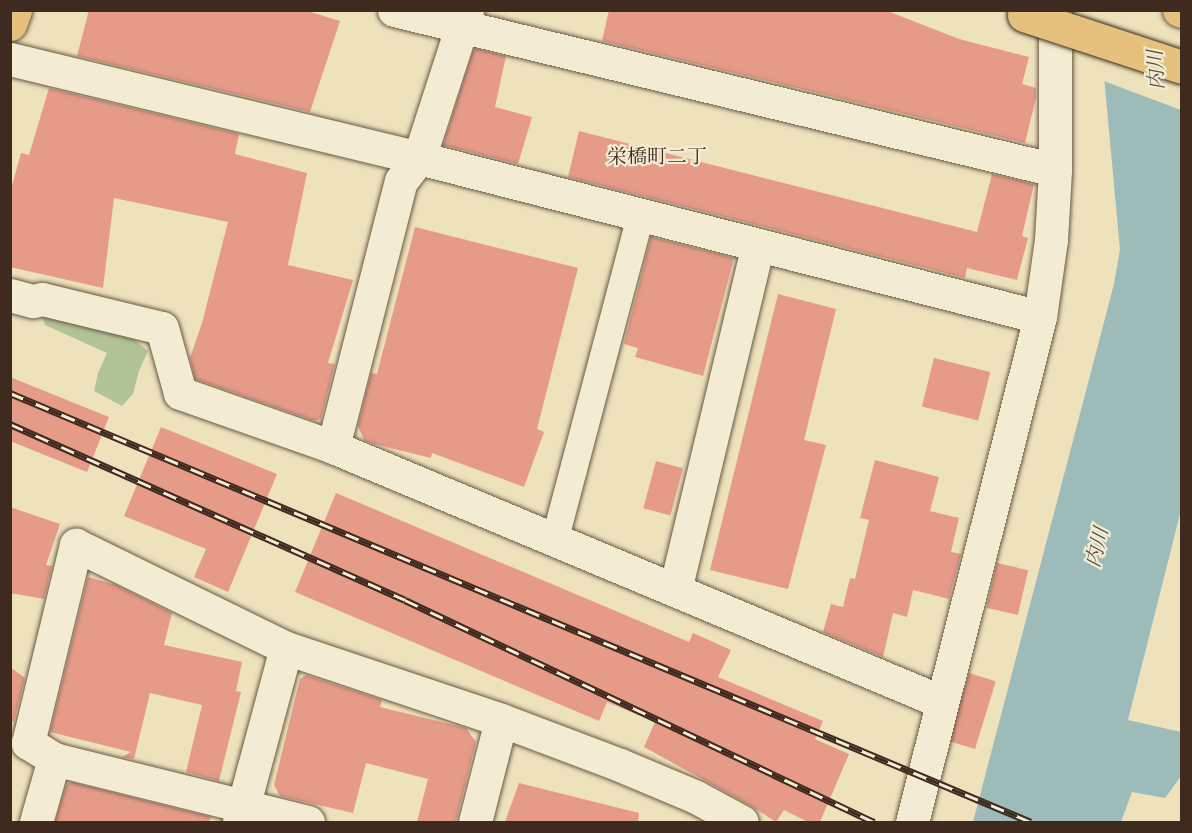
<!DOCTYPE html>
<meta charset="utf-8">
<style>
body{margin:0}
#map{position:relative;width:1192px;height:833px;overflow:hidden;background:#ede2bb;font-family:"Old Standard TT","Noto Serif JP",serif}
div>[style]{position:absolute}
[style*='--x']{left:calc(var(--x)*1px);top:calc(var(--y)*1px);width:calc(var(--w)*1px);rotate:calc(var(--a)*1deg)}
.green>*{inset:0;background:#b2c495}
.water>*{inset:0;background:#9dbcb9}
.pier>*{inset:0;background:#ede2bb}
.building>*{inset:0;background:#e69b89;transform-origin:0 0}
.roads{filter:drop-shadow(0 0 2px #6a5845) drop-shadow(0 0 2px #6a5845)}
.pedestrian>*{height:27px;margin:-13.5px;padding:0 13.5px;transform-origin:13.5px;border-radius:13.5px;background:#f3ecd3}
.minor>*{height:33px;margin:-16.5px;padding:0 16.5px;transform-origin:16.5px;border-radius:16.5px;background:#f3ecd3}
.tertiary>*{height:33px;margin:-16.5px;padding:0 16.5px;transform-origin:16.5px;border-radius:16.5px;background:#f3ecd3}
.trunk>*{height:33px;margin:-16.5px;padding:0 16.5px;transform-origin:16.5px;border-radius:16.5px;background:#e6c17e}
.rail>*{height:7px;margin-top:-3.5px;transform-origin:0;background:repeating-linear-gradient(90deg,#f3ecd3 0 14px,#3e2a1e 0 28px);box-sizing:border-box;border-block:2px solid #3e2a1e}
.bridges{filter:drop-shadow(0 0 2px #3e2a1e) drop-shadow(0 0 2px #3e2a1e)}
.trunk-bridge>*{height:33px;margin:-16.5px;padding:0 16.5px;transform-origin:16.5px;border-radius:16.5px;background:#e6c17e}
span{translate:-50% -50%;white-space:nowrap;text-align:center;line-height:1.15;-webkit-text-stroke:4.5px #f3ecd3;paint-order:stroke}
.water-label{font-size:20px;color:#564e45;font-style:italic}
.neighbourhood-label{font-size:20px;color:#3e2a1e}
.frame{position:absolute;inset:0;border:12px solid #3e2a1e;pointer-events:none}
</style>
<div id="map">
<div class="green">
<div style="clip-path:polygon(42px 316px,117px 325px,148px 351px,139px 371px,133px 394px,122px 406px,94px 391px,98px 373px,107px 353px,45px 325px)"></div>
</div>
<div class="water">
<div style="clip-path:polygon(1098px 11px,1181px 11px,1181px 510px,1128px 720px,1181px 732px,1181px 776px,1165px 798px,1132px 792px,1121px 822px,973px 822px,1114px 284px,1120px 250px)"></div>
</div>
<div class="pier">
<div style="clip-path:polygon(1095px 10px,1181px 11px,1181px 110px,1101px 80px)"></div>
</div>
<div class="building">
<div style="clip-path:polygon(89px 10px,304px 10px,340px 21px,310px 112px,77px 56px)"></div>
<div style="clip-path:polygon(609px 10px,885px 10px,959px 39px,1029px 57px,1022px 84px,1036px 88px,1036px 98px,1025px 143px,602px 41px)"></div>
<div style="clip-path:polygon(477px 49px,506px 56px,495px 107px,532px 117px,518px 164px,443px 145px,473px 51px)"></div>
<div style="clip-path:polygon(49px 88px,239px 134px,235px 154px,307px 173px,288px 265px,353px 280px,328px 363px,335px 364px,321px 419px,315px 421px,195px 379px,190px 358px,202px 323px,228px 222px,114px 198px,103px 288px,10px 267px,10px 193px,21px 153px,29px 155px)"></div>
<div style="clip-path:polygon(579px 131px,977px 232px,992px 174px,1034px 184px,1022px 236px,1028px 238px,1017px 280px,967px 268px,965px 278px,568px 177px)"></div>
<div style="clip-path:polygon(415px 227px,578px 268px,537px 429px,544px 432px,524px 487px,432px 453px,431px 458px,374px 444px,364px 440px,358px 426px,371px 373px,377px 374px)"></div>
<div style="clip-path:polygon(651px 237px,734px 258px,703px 376px,635px 357px,638px 348px,624px 344px)"></div>
<div style="clip-path:polygon(778px 294px,836px 309px,804px 440px,826px 445px,788px 589px,710px 570px)"></div>
<div style="left:934px;top:358px;width:58px;height:50px;rotate:14deg"></div>
<div style="clip-path:polygon(10px 377px,109px 417px,87px 472px,10px 441px)"></div>
<div style="clip-path:polygon(161px 427px,277px 474px,228px 592px,194px 577px,206px 549px,124px 516px)"></div>
<div style="clip-path:polygon(875px 460px,939px 477px,930px 511px,959px 518px,951px 552px,961px 554px,949px 599px,913px 590px,907px 617px,893px 613px,883px 657px,823px 632px,831px 604px,843px 607px,850px 578px,855px 579px,869px 520px,860px 518px)"></div>
<div style="left:656px;top:461px;width:28px;height:49px;rotate:15deg"></div>
<div style="clip-path:polygon(336px 493px,689px 642px,693px 633px,731px 650px,718px 677px,823px 721px,815px 739px,849px 754px,820px 822px,808px 822px,784px 810px,776px 822px,751px 806px,644px 747px,655px 722px,607px 702px,599px 721px,295px 592px)"></div>
<div style="clip-path:polygon(10px 507px,60px 524px,46px 565px,52px 566px,44px 599px,10px 593px)"></div>
<div style="left:997px;top:563px;width:32px;height:46px;rotate:13deg"></div>
<div style="clip-path:polygon(88px 577px,116px 585px,172px 613px,164px 645px,242px 662px,236px 691px,241px 692px,219px 781px,186px 772px,202px 705px,150px 693px,134px 759px,122px 757px,131px 752px,50px 732px)"></div>
<div style="clip-path:polygon(10px 667px,25px 678px,14px 721px,10px 722px)"></div>
<div style="left:969px;top:673px;width:28px;height:71px;rotate:17deg"></div>
<div style="clip-path:polygon(306px 675px,382px 700px,380px 707px,466px 728px,476px 742px,456px 822px,417px 822px,428px 779px,366px 763px,353px 813px,280px 796px,274px 785px,300px 679px)"></div>
<div style="clip-path:polygon(71px 782px,211px 817px,209px 822px,55px 822px,66px 785px)"></div>
<div style="clip-path:polygon(519px 783px,639px 813px,638px 822px,505px 822px)"></div>
</div>
<div class="roads">
<div class="pedestrian">
<div style="--x:554;--y:541;--w:337;--a:-75.2"></div>
</div>
<div class="minor">
<div style="--x:394;--y:10;--w:680;--a:13.61"></div>
<div style="--x:10;--y:59;--w:421;--a:13.6"></div>
<div style="--x:419;--y:158;--w:641;--a:14.36"></div>
<div style="--x:1040;--y:317;--w:521;--a:104.22"></div>
<div style="--x:10;--y:295;--w:24;--a:15"></div>
<div style="--x:33;--y:301;--w:9;--a:-13"></div>
<div style="--x:42;--y:299;--w:123;--a:13.6"></div>
<div style="--x:162;--y:328;--w:67;--a:74.5"></div>
<div style="--x:180;--y:393;--w:162;--a:19.4"></div>
<div style="--x:333;--y:447;--w:660;--a:22.72"></div>
<div style="--x:333;--y:447;--w:275;--a:-75.7"></div>
<div style="--x:401;--y:181;--w:29;--a:-52"></div>
<div style="--x:419;--y:158;--w:156;--a:-72"></div>
<div style="--x:675;--y:590;--w:355;--a:-76.5"></div>
<div style="--x:36;--y:822;--w:66;--a:-74.1"></div>
<div style="--x:239;--y:822;--w:180;--a:-74.9"></div>
<div style="--x:308;--y:822;--w:262;--a:-166.1"></div>
<div style="--x:54;--y:759;--w:31;--a:-148"></div>
<div style="--x:28;--y:743;--w:204;--a:-76.4"></div>
<div style="--x:76;--y:545;--w:234;--a:26.1"></div>
<div style="--x:286;--y:648;--w:227;--a:18.5"></div>
<div style="--x:501;--y:720;--w:127;--a:20.7"></div>
<div style="--x:620;--y:765;--w:82;--a:22.8"></div>
<div style="--x:696;--y:797;--w:52;--a:28.5"></div>
<div style="--x:475;--y:822;--w:105;--a:-75.7"></div>
</div>
<div class="tertiary">
<div style="--x:1040;--y:317;--w:78;--a:-81.9"></div>
<div style="--x:1051;--y:240;--w:70;--a:-86.7"></div>
<div style="--x:1055;--y:170;--w:160;--a:-90"></div>
</div>
<div class="trunk">
<div style="--x:1179;--y:10;--w:3;--a:18"></div>
<div style="--x:10;--y:24;--w:15;--a:-70"></div>
</div>
</div>
<div class="rail">
<div style="--x:10;--y:393;--w:1107;--a:22.79"></div>
<div style="--x:10;--y:424;--w:432;--a:24"></div>
<div style="--x:405;--y:600;--w:519;--a:25.33"></div>
</div>
<div class="bridges">
<div class="trunk-bridge">
<div style="--x:1024;--y:15;--w:166;--a:18.2"></div>
</div>
</div>
<div class="water-label">
<span style="left:1158px;top:70px;rotate:-93deg">内川</span>
<span style="left:1099px;top:548px;rotate:-76deg">内川</span>
</div>
<div class="neighbourhood-label">
<span style="left:657px;top:158px">栄橋町二丁</span>
</div>
<div class="frame"></div>
</div>
